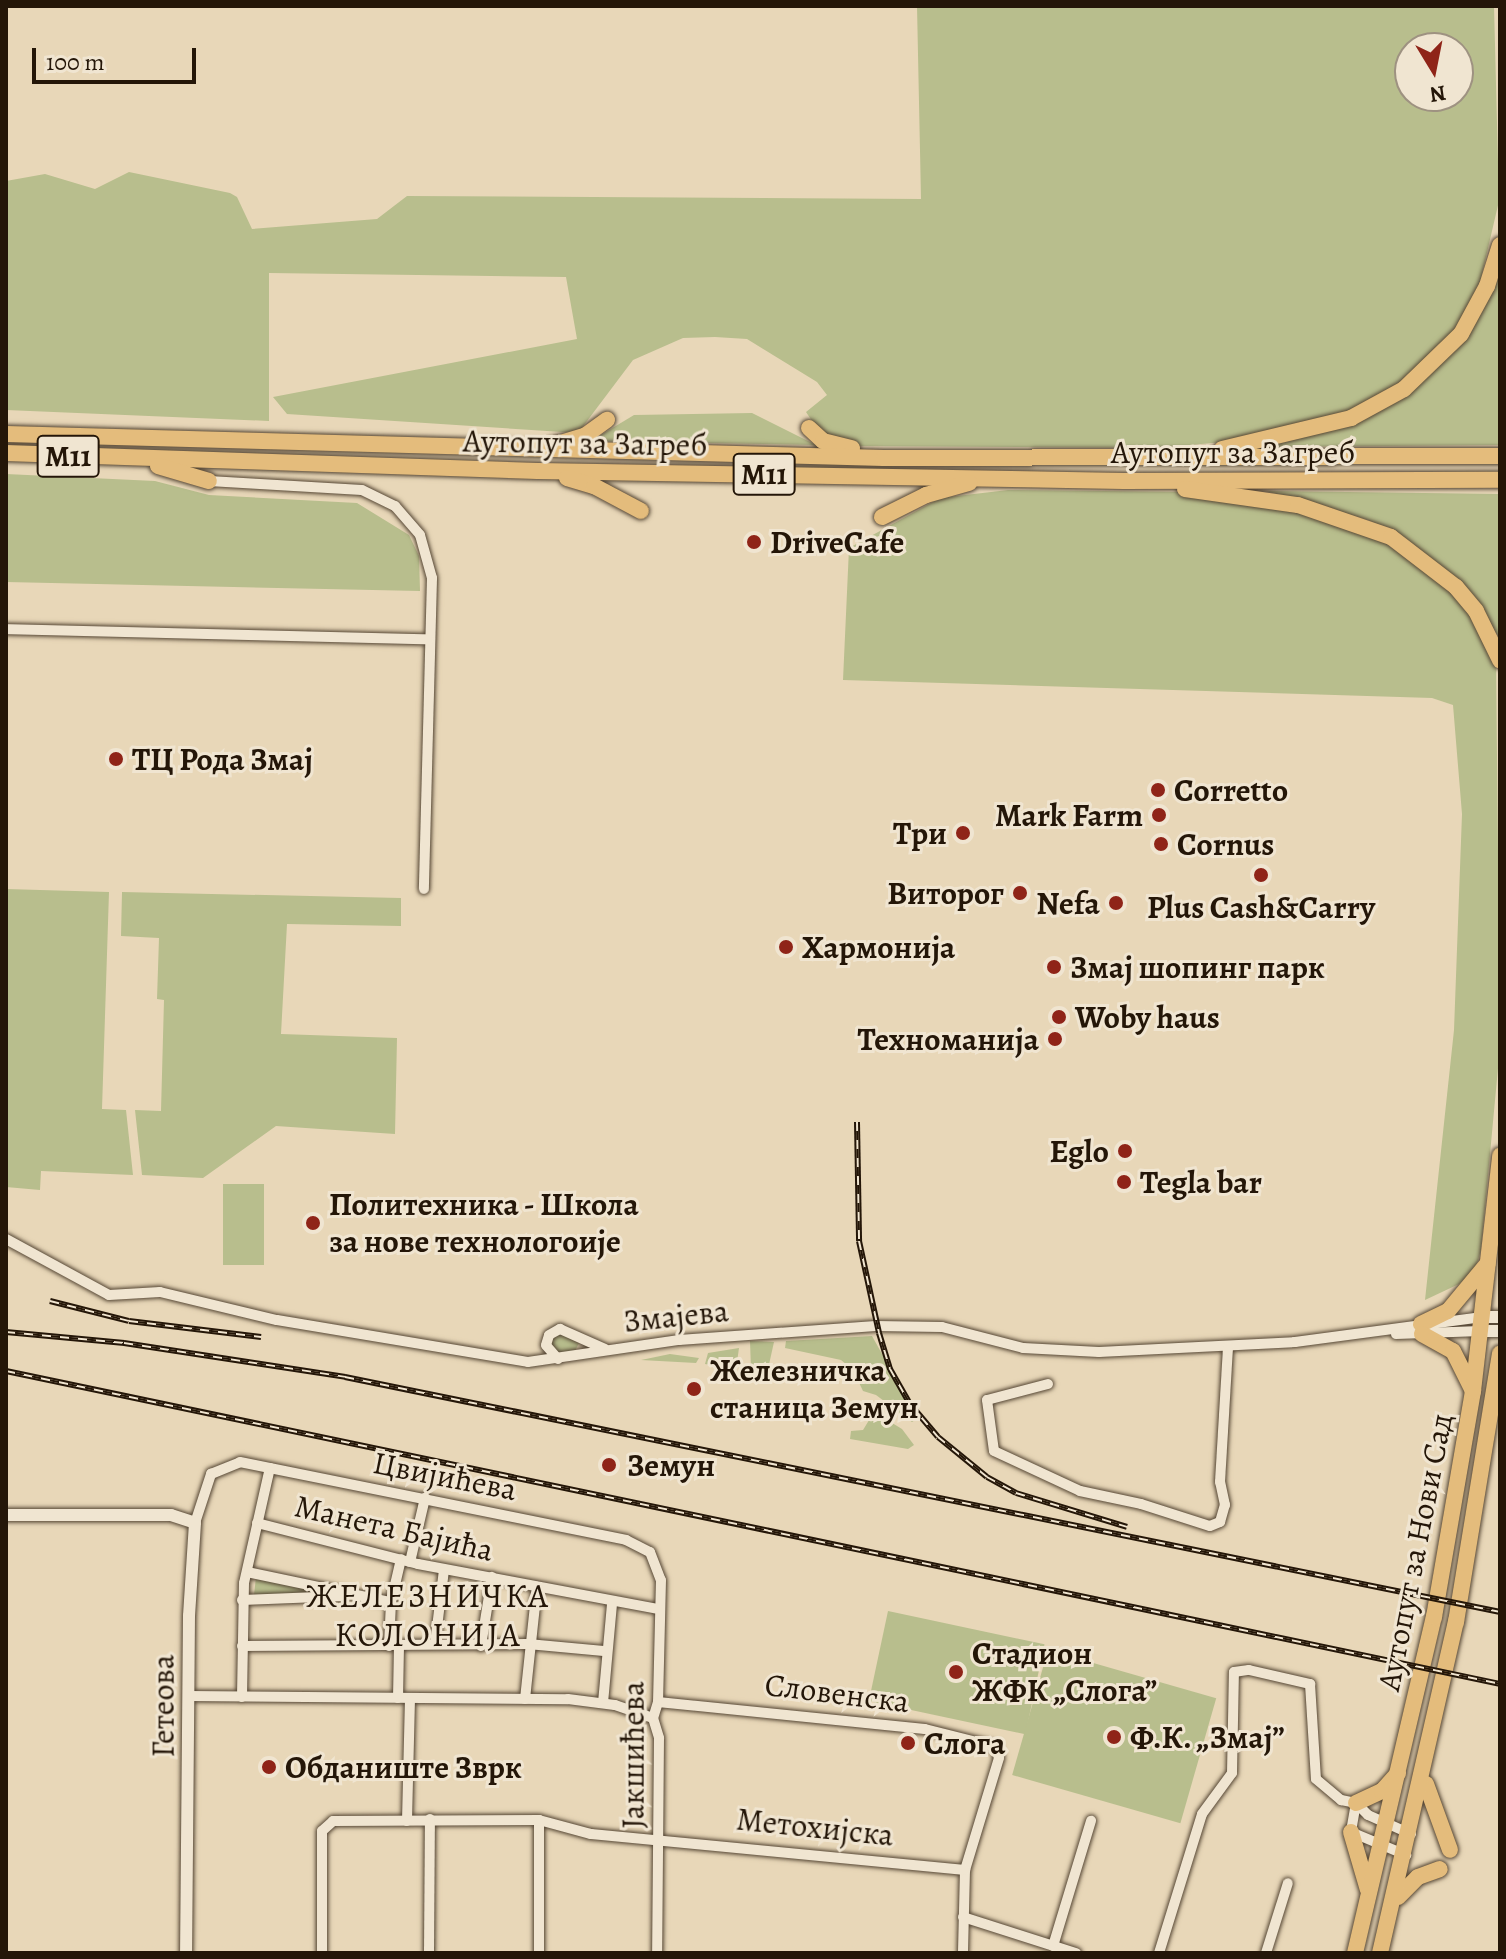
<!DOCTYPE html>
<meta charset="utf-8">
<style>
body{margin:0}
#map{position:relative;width:1506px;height:1959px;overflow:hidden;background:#e8d7b8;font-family:Alegreya,serif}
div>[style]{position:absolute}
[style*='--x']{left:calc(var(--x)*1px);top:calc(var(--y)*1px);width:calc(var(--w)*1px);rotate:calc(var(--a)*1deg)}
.green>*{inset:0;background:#b8be8d;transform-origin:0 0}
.roads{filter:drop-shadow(0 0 2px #554634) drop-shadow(0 0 2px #554634)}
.minor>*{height:10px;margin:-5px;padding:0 5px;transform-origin:5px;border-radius:5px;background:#f0e5d1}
.tertiary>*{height:12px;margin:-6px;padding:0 6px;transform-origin:6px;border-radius:6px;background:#f0e5d1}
.primary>*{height:16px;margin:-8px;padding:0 8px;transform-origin:8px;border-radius:8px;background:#e4bc7c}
.trunk>*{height:16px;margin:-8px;padding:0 8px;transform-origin:8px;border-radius:8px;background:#e4bc7c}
.rail>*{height:6px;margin-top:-3px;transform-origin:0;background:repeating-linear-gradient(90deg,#f0e5d1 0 9px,#241608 0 18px);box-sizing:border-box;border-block:2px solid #241608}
.dots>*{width:22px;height:22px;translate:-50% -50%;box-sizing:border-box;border:4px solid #f0e5d1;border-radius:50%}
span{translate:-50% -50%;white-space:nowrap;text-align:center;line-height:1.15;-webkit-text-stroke:6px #f0e5d1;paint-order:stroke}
.shield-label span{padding:2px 6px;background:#f0e5d1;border:2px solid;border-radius:6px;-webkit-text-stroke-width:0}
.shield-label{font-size:30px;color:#241608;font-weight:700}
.street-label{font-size:32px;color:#241608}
.poi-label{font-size:32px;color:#241608;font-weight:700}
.left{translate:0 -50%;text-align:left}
.right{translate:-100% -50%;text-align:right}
.neighbourhood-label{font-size:34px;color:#241608;letter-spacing:2px}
.frame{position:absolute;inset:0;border:8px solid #241608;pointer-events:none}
.north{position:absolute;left:1394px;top:32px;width:80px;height:80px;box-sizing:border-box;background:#f0e5d1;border:2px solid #9e9281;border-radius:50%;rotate:170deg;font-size:22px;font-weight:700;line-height:32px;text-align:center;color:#241608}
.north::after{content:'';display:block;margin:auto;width:28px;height:36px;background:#8f2418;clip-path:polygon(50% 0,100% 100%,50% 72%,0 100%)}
.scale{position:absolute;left:32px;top:48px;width:164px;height:36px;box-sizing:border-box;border:4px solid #241608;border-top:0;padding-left:10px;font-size:24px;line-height:28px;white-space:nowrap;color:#241608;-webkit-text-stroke:6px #f0e5d1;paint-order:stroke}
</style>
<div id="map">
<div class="green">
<div style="clip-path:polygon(evenodd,917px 6px,1494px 6px,1499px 201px,1478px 291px,1465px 319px,1409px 379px,1343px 415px,1224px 442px,1156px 448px,845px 446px,816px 427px,806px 412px,827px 395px,817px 382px,747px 339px,715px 337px,683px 338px,633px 360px,578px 433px,287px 414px,273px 397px,577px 339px,566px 277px,269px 273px,269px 421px,6px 410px,6px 181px,45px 174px,95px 189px,129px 172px,230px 193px,237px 197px,252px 229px,377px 219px,407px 196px,921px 199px,917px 6px,1410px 48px,1458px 48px,1458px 96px,1410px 96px,1410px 48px)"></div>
<div style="clip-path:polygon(1500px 270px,1500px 445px,1259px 447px,1349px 425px,1408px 394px,1469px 332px)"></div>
<div style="clip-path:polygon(752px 413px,816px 445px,591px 441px,634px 415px)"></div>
<div style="clip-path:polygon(6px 474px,155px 481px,209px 495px,357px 503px,409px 535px,419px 556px,420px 591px,6px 582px)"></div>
<div style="clip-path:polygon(1008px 490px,1193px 492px,1288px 506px,1374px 535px,1462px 599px,1496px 658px,1500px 1047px,1481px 1250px,1475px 1270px,1459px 1284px,1425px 1300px,1454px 1030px,1462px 814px,1453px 705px,1432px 698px,843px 680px,849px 548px,940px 498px)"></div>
<div style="clip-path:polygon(1266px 491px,1500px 494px,1500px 639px,1472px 595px,1407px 539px,1368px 520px)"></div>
<div style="clip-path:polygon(6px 889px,109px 892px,102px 1109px,126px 1110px,133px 1175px,41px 1171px,40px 1190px,6px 1187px)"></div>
<div style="clip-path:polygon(122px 892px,401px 898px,401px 926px,287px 924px,281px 1034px,397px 1038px,395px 1134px,276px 1126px,203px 1178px,142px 1175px,135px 1110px,161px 1111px,164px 1000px,157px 999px,159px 938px,121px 936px)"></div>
<div style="left:223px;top:1184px;width:41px;height:81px"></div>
<div style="clip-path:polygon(558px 1332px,580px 1341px,574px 1353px,555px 1354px,550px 1340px)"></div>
<div style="clip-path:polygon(872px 1336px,918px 1418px,912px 1422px,876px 1395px,863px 1391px,853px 1370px,841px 1360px,785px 1348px,786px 1341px)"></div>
<div style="clip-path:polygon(774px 1342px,768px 1369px,751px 1369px,750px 1341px)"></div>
<div style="clip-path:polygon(739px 1348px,736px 1369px,705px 1364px,708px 1353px)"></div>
<div style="clip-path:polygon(670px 1354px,699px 1358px,696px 1363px,641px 1360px)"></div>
<div style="clip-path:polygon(874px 1412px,902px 1429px,914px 1445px,908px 1449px,850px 1439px,851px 1431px,863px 1430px)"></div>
<div style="clip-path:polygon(256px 1577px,327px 1592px,254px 1595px)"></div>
<div style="left:888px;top:1611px;width:160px;height:92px;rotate:12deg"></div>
<div style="left:1048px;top:1650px;width:175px;height:130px;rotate:16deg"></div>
</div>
<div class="roads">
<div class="minor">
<div style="--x:209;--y:481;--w:153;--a:3.4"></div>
<div style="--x:362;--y:490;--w:37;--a:26"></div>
<div style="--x:395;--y:506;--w:38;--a:49"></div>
<div style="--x:420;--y:535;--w:45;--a:74.4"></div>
<div style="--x:432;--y:578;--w:311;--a:91.5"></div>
<div style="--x:6;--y:629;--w:423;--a:1.4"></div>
<div style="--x:6;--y:1239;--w:117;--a:28.5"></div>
<div style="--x:109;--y:1295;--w:51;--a:-3.4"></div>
<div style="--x:160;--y:1292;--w:120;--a:13.5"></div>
<div style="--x:277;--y:1320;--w:254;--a:9.5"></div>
<div style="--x:528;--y:1362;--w:153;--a:-8.3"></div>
<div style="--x:679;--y:1340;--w:197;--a:-4.1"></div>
<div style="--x:876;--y:1326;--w:66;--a:0.9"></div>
<div style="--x:942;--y:1327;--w:84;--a:14.5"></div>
<div style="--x:1023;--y:1348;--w:76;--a:3"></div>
<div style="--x:1099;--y:1352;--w:196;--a:-2.9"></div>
<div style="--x:1295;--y:1342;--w:189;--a:-7.6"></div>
<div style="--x:1396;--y:1334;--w:85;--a:-2"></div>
<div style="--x:558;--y:1359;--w:18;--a:-131"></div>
<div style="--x:546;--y:1345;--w:10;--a:-73"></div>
<div style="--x:549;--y:1335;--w:13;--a:-29"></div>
<div style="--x:560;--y:1329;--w:49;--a:24"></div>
<div style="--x:1048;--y:1384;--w:63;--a:165.3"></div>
<div style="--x:987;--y:1400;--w:51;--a:82.2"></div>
<div style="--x:994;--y:1451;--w:95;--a:24.9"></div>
<div style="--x:1080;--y:1491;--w:62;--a:12"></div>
<div style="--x:1141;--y:1504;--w:72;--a:17.7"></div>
<div style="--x:1210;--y:1526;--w:11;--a:-22"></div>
<div style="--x:1220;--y:1522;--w:18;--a:-74"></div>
<div style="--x:1225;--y:1505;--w:24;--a:-102"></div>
<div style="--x:1220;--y:1482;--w:135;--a:-86.6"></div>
<div style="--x:195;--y:1523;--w:52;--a:-71.9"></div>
<div style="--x:211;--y:1474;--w:31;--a:-22"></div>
<div style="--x:240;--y:1462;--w:394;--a:11.4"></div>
<div style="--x:626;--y:1540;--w:27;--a:27"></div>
<div style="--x:650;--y:1552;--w:30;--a:69"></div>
<div style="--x:661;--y:1580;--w:122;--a:91.4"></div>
<div style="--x:658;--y:1702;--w:17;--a:107"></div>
<div style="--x:653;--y:1718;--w:21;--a:73"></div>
<div style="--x:659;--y:1738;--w:215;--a:90.5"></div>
<div style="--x:257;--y:1523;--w:166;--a:14.3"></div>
<div style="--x:418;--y:1564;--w:245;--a:10.6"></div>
<div style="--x:410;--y:1562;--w:66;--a:-76.8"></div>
<div style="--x:247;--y:1572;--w:147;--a:11.8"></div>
<div style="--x:242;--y:1600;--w:102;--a:-2.2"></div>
<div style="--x:435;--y:1644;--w:75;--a:-83.1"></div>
<div style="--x:242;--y:1646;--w:286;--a:-0.4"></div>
<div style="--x:528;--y:1644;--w:76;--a:5.3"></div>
<div style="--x:389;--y:1646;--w:44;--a:-87.4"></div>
<div style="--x:391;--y:1602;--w:44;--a:-76.9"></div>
<div style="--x:481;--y:1646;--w:70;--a:-80.9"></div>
<div style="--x:189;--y:1696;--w:379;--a:0.5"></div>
<div style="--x:568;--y:1699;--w:47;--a:7.3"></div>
<div style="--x:615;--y:1705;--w:40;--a:18.9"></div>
<div style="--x:242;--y:1697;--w:114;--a:-89"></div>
<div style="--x:244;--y:1583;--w:118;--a:-77.3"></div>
<div style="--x:398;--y:1698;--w:52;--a:-88.9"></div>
<div style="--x:525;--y:1699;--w:113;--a:-83.9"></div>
<div style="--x:658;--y:1702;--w:268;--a:5.8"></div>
<div style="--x:925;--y:1729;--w:73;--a:14.2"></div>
<div style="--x:996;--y:1747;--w:11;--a:75"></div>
<div style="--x:999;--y:1758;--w:117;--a:106.9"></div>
<div style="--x:965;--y:1870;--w:83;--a:91.4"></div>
<div style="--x:603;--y:1703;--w:99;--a:-84.8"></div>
<div style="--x:1356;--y:1803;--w:29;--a:100"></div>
<div style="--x:1351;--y:1832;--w:60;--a:22.7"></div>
<div style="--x:1356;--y:1803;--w:17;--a:45"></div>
<div style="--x:1368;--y:1815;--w:47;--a:23.8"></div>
<div style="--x:407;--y:1821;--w:123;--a:-88.6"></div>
<div style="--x:963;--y:1917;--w:119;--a:17.7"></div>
<div style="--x:1053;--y:1946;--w:131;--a:-73.1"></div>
<div style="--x:322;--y:1953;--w:122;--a:-90"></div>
<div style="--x:322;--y:1831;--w:15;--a:-42"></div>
<div style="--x:333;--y:1821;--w:206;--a:-0.3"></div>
<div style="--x:539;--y:1820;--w:54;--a:15.1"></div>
<div style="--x:591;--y:1834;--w:376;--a:5.5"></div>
<div style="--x:429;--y:1953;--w:134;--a:-89.6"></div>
<div style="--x:539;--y:1953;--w:133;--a:-90"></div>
<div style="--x:1159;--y:1953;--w:145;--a:-72.8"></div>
<div style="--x:1202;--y:1814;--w:51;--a:-53.8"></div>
<div style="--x:1232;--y:1773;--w:101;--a:-88.9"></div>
<div style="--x:1234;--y:1672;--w:15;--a:-8"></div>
<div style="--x:1249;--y:1670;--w:63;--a:12.9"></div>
<div style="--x:1310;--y:1684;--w:95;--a:86.4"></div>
<div style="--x:1316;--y:1779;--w:33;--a:40"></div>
<div style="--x:1341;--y:1800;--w:15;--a:11"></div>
<div style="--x:1266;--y:1953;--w:73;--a:-72.6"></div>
</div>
<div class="tertiary">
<div style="--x:1482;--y:1317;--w:18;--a:0"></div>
<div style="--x:1481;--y:1331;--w:19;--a:0"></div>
<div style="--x:6;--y:1515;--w:165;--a:0"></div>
<div style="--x:171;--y:1515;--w:25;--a:18"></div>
<div style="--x:195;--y:1523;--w:93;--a:93.7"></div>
<div style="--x:189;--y:1616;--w:337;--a:90.5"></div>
</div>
<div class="primary">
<div style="--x:1421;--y:1324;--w:30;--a:-26"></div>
<div style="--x:1448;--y:1311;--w:62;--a:-50.2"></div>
<div style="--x:1422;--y:1334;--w:35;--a:29"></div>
<div style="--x:1453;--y:1351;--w:42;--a:63.4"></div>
<div style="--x:1426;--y:1784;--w:70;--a:70"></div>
<div style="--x:1356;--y:1803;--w:29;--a:-25"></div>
<div style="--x:1382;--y:1791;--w:24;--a:-48"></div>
<div style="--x:1351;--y:1832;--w:60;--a:73.7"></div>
<div style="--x:1398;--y:1897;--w:28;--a:-45"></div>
<div style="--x:1418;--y:1877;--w:23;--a:-20"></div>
<div style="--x:1355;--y:1953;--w:345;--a:-76.8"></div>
<div style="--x:1434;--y:1617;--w:229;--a:-80.2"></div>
<div style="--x:1473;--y:1391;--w:237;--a:-83.4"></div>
<div style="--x:1380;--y:1953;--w:340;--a:-77.1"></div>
<div style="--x:1456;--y:1622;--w:272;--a:-80.7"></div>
</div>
<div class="trunk">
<div style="--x:809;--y:428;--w:19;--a:43"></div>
<div style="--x:823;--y:441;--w:30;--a:14"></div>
<div style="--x:6;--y:434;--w:878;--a:1.57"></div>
<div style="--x:884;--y:458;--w:616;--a:-0.19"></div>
<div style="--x:551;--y:446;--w:37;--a:-17"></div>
<div style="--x:586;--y:435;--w:26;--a:-36"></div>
<div style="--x:1222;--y:449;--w:133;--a:-13.5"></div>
<div style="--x:1351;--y:418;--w:60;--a:-28.7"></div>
<div style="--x:1404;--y:389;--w:79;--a:-44"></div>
<div style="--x:1461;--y:334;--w:55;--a:-61.6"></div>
<div style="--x:1487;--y:286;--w:43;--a:-72.4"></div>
<div style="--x:6;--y:453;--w:532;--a:1.94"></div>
<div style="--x:538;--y:471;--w:586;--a:0.98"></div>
<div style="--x:1124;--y:481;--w:376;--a:-0.2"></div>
<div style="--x:158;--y:466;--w:53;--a:16.4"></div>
<div style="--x:567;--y:478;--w:28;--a:17"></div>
<div style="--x:594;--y:486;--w:53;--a:28"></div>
<div style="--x:1185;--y:489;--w:114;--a:8.1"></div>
<div style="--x:1298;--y:505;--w:98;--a:19"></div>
<div style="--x:1391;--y:537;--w:82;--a:37.6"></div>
<div style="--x:1456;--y:587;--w:31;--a:50"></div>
<div style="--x:1476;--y:611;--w:55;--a:63.9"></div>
<div style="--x:882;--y:517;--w:49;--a:-26.6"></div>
<div style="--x:926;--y:495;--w:45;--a:-15.6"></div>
</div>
</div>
<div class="rail">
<div style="--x:857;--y:1122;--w:119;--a:89"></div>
<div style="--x:859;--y:1241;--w:94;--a:77.7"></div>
<div style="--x:879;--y:1333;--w:38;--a:73"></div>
<div style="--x:890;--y:1369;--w:40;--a:60.3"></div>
<div style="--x:910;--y:1404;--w:43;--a:49.7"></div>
<div style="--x:938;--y:1437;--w:63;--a:39.2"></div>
<div style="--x:987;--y:1477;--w:33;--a:29"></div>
<div style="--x:1016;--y:1493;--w:116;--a:17"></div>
<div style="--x:50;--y:1301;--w:81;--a:14.2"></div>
<div style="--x:129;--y:1321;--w:133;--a:6.9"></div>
<div style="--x:6;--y:1332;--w:119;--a:5.3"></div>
<div style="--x:124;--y:1343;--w:224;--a:8.7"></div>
<div style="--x:345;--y:1377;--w:1179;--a:11.5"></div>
<div style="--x:6;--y:1371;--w:1526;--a:11.83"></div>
</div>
<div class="dots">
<div style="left:754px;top:542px;background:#8f2418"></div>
<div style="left:116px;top:759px;background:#8f2418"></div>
<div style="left:1158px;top:790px;background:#8f2418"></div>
<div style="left:1159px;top:815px;background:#8f2418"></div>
<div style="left:963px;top:833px;background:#8f2418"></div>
<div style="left:1161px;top:844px;background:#8f2418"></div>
<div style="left:1261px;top:875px;background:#8f2418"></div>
<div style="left:1020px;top:893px;background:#8f2418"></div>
<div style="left:1116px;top:903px;background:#8f2418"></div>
<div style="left:786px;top:947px;background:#8f2418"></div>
<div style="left:1054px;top:967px;background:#8f2418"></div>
<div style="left:1059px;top:1017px;background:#8f2418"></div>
<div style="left:1055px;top:1039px;background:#8f2418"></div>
<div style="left:1125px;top:1151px;background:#8f2418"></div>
<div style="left:1124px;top:1182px;background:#8f2418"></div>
<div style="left:313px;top:1223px;background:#8f2418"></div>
<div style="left:694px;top:1389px;background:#8f2418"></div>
<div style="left:609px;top:1465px;background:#8f2418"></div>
<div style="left:956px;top:1672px;background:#8f2418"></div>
<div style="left:1114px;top:1737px;background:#8f2418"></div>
<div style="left:908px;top:1743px;background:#8f2418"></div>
<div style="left:269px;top:1767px;background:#8f2418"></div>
</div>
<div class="shield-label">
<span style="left:68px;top:456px">M11</span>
<span style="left:764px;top:474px">M11</span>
</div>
<div class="street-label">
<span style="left:585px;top:443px;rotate:1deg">Аутопут за Загреб</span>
<span style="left:1233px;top:452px">Аутопут за Загреб</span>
<span style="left:676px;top:1316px;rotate:-6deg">Змајева</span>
<span style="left:445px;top:1476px;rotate:11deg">Цвијићева</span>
<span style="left:394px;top:1528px;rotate:13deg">Манета Бајића</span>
<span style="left:1415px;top:1552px;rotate:-79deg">Аутопут за Нови Сад</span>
<span style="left:837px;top:1693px;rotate:7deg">Словенска</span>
<span style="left:163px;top:1706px;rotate:-90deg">Гетеова</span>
<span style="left:633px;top:1755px;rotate:-90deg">Јакшићева</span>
<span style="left:815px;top:1827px;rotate:6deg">Метохијска</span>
</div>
<div class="poi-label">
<span class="left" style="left:770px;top:542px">DriveCafe</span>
<span class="left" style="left:132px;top:759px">ТЦ Рода Змај</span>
<span class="left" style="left:1174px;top:790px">Corretto</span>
<span class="right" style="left:1143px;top:815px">Mark Farm</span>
<span class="right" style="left:947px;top:833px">Три</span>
<span class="left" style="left:1177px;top:844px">Cornus</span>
<span class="right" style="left:1004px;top:893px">Виторог</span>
<span class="right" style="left:1100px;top:903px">Nefa</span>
<span style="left:1261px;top:907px">Plus Cash&amp;Carry</span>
<span class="left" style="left:802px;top:947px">Хармонија</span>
<span class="left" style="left:1070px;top:967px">Змај шопинг парк</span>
<span class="left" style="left:1075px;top:1017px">Woby haus</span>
<span class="right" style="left:1039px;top:1039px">Техноманија</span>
<span class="right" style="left:1109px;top:1151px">Eglo</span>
<span class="left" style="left:1140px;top:1182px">Tegla bar</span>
<span class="left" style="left:329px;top:1223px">Политехника - Школа<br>за нове технологоије</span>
<span class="left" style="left:710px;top:1389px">Железничка<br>станица Земун</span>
<span class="left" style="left:627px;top:1465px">Земун</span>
<span class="left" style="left:972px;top:1672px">Стадион<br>ЖФК „Слога”</span>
<span class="left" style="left:1130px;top:1737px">Ф.К. „Змај”</span>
<span class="left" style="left:924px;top:1743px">Слога</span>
<span class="left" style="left:285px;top:1767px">Обданиште Зврк</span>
</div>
<div class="neighbourhood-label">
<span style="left:428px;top:1615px">ЖЕЛЕЗНИЧКА<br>КОЛОНИЈА</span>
</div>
<div class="frame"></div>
<div class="north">N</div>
<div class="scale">100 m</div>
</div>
